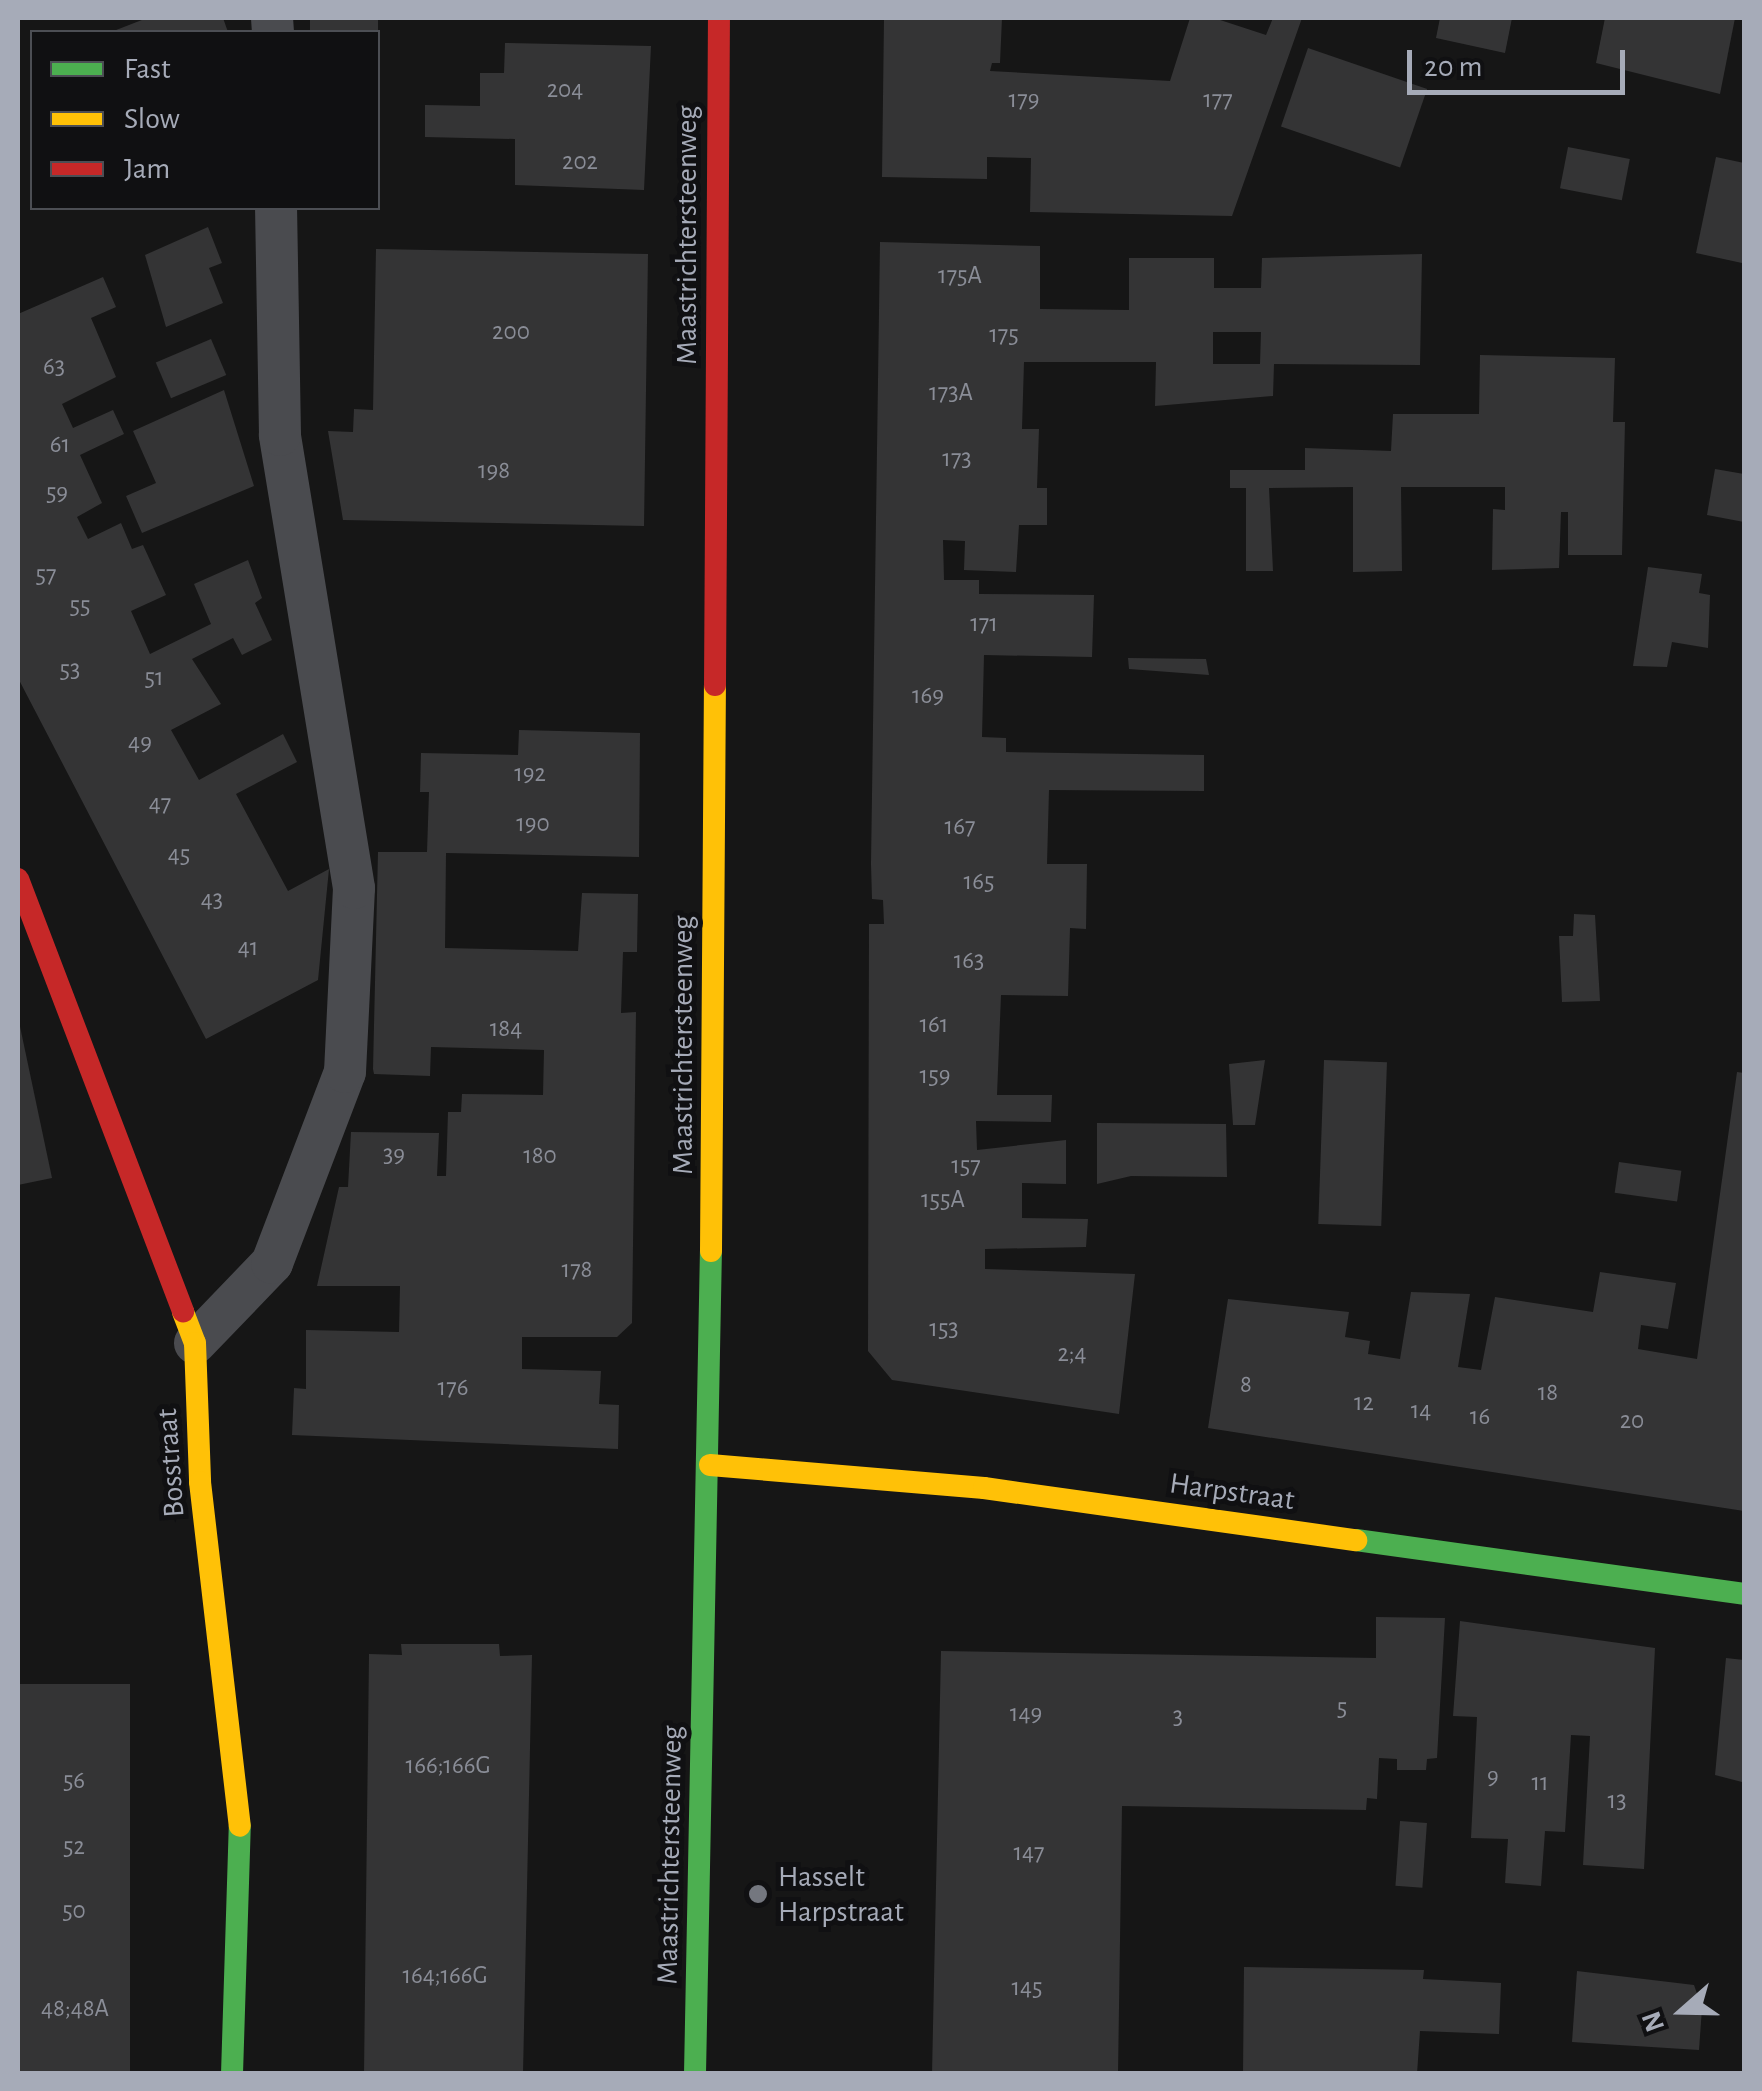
<!DOCTYPE html>
<style>
body{margin:0}
#map{position:relative;width:1762px;height:2091px;overflow:hidden;background:#161616;font-family:"Alegreya Sans",sans-serif}
div>[style]{position:absolute}
[style*='--x']{left:calc(var(--x)*1px);top:calc(var(--y)*1px);width:calc(var(--w)*1px);rotate:calc(var(--a)*1deg)}
.building>*{inset:0;background:#343435;transform-origin:0 0}
.lane>*{height:42px;margin:-21px;padding:0 21px;transform-origin:21px;border-radius:21px;background:#4a4b4f}
.fast>*{height:22px;margin:-11px;padding:0 11px;transform-origin:11px;border-radius:11px;background:#4caf50}
.slow>*{height:22px;margin:-11px;padding:0 11px;transform-origin:11px;border-radius:11px;background:#ffc107}
.jam>*{height:22px;margin:-11px;padding:0 11px;transform-origin:11px;border-radius:11px;background:#c62828}
.dots>*{width:28px;height:28px;translate:-50% -50%;box-sizing:border-box;border:5px solid #101012;border-radius:50%}
span{translate:-50% -50%;white-space:nowrap;text-align:center;line-height:1.15;-webkit-text-stroke:10px #101012;paint-order:stroke}
.number-label{font-size:25px;color:#8a8d97}
.number-label span{-webkit-text-stroke-width:0}
.street-label{font-size:30px;color:#a6abb8}
.poi-label{font-size:30px;color:#a6abb8}
.left{translate:0 -50%;text-align:left}
.frame{position:absolute;inset:0;border:20px solid #a6abb8;pointer-events:none}
.legend{position:absolute;left:30px;top:30px;width:350px;height:180px;box-sizing:border-box;background:#101012;border:2px solid #4c4e54;margin:0;padding:12px 18px;list-style:none;font-size:30px;color:#a6abb8}
.legend li{display:flex;align-items:center;gap:20px;height:50px}
.legend b{width:50px;border:2px solid #4c4e54}
.north{position:absolute;left:1632px;top:1961px;width:100px;height:100px;-webkit-text-stroke:8px #101012;paint-order:stroke;rotate:250deg;font-size:28px;font-weight:700;line-height:40px;text-align:center;color:#a6abb8}
.north::after{content:'';display:block;margin:auto;width:35px;height:45px;background:#a6abb8;clip-path:polygon(50% 0,100% 100%,50% 72%,0 100%)}
.scale{position:absolute;left:1407px;top:50px;width:218px;height:45px;box-sizing:border-box;border:5px solid #a6abb8;border-top:0;padding-left:12px;font-size:30px;line-height:35px;white-space:nowrap;color:#a6abb8;-webkit-text-stroke:8px #101012;paint-order:stroke}
</style>
<div id="map">
<div class="building">
<div style="clip-path:polygon(147px 18px,223px 18px,228px 32px,111px 32px)"></div>
<div style="left:310px;top:18px;width:68px;height:14px"></div>
<div style="clip-path:polygon(884px 18px,1002px 18px,1000px 63px,992px 63px,990px 71px,1170px 81px,1190px 18px,1214px 18px,1266px 35px,1273px 18px,1302px 18px,1232px 216px,1030px 212px,1031px 158px,987px 157px,987px 179px,882px 177px)"></div>
<div style="clip-path:polygon(1440px 18px,1512px 18px,1505px 53px,1436px 38px)"></div>
<div style="clip-path:polygon(1605px 18px,1735px 18px,1720px 94px,1596px 63px)"></div>
<div style="clip-path:polygon(505px 43px,651px 46px,644px 190px,515px 185px,515px 139px,425px 137px,425px 105px,480px 106px,480px 73px,504px 73px)"></div>
<div style="left:1308px;top:48px;width:126px;height:83px;rotate:19deg"></div>
<div style="left:1568px;top:147px;width:63px;height:42px;rotate:11deg"></div>
<div style="clip-path:polygon(1716px 157px,1744px 163px,1742px 263px,1696px 253px)"></div>
<div style="clip-path:polygon(208px 227px,222px 263px,209px 268px,223px 303px,166px 327px,145px 255px)"></div>
<div style="clip-path:polygon(evenodd,880px 242px,1040px 246px,1040px 309px,1129px 310px,1129px 258px,1214px 258px,1214px 288px,1261px 288px,1262px 258px,1422px 254px,1420px 365px,1274px 364px,1273px 396px,1155px 406px,1156px 362px,1024px 362px,1022px 429px,1039px 429px,1037px 488px,1047px 488px,1047px 525px,1019px 525px,1016px 572px,964px 570px,965px 541px,943px 540px,944px 580px,979px 580px,979px 594px,1094px 595px,1092px 657px,984px 655px,982px 737px,1006px 738px,1006px 752px,1204px 755px,1204px 791px,1049px 790px,1047px 864px,1087px 864px,1086px 929px,1070px 928px,1068px 996px,1001px 995px,997px 1095px,1052px 1095px,1051px 1122px,976px 1121px,977px 1150px,1066px 1140px,1066px 1184px,1022px 1183px,1022px 1218px,1088px 1219px,1086px 1247px,985px 1249px,985px 1269px,1135px 1274px,1119px 1414px,892px 1380px,868px 1351px,869px 924px,884px 924px,883px 900px,872px 899px,871px 864px,880px 242px,1213px 332px,1261px 332px,1260px 364px,1213px 364px,1213px 332px)"></div>
<div style="clip-path:polygon(376px 249px,648px 254px,644px 526px,343px 520px,328px 431px,353px 432px,354px 409px,373px 410px)"></div>
<div style="clip-path:polygon(103px 277px,116px 307px,91px 318px,116px 377px,62px 404px,73px 428px,113px 410px,124px 434px,80px 455px,102px 503px,77px 517px,88px 539px,121px 523px,132px 549px,143px 545px,166px 595px,131px 611px,150px 654px,211px 624px,194px 584px,248px 560px,262px 598px,255px 603px,272px 640px,242px 655px,233px 638px,192px 659px,221px 704px,171px 730px,199px 780px,283px 734px,297px 762px,236px 794px,288px 891px,329px 869px,318px 980px,206px 1039px,18px 678px,18px 314px)"></div>
<div style="left:211px;top:339px;width:39px;height:60px;rotate:67deg"></div>
<div style="clip-path:polygon(1480px 355px,1615px 358px,1613px 422px,1625px 422px,1622px 555px,1568px 555px,1568px 512px,1561px 512px,1559px 568px,1492px 570px,1493px 509px,1505px 510px,1505px 487px,1401px 487px,1402px 571px,1353px 572px,1353px 487px,1269px 488px,1273px 571px,1246px 571px,1246px 488px,1230px 488px,1230px 470px,1305px 470px,1305px 448px,1391px 451px,1393px 414px,1479px 414px)"></div>
<div style="clip-path:polygon(224px 390px,254px 486px,142px 533px,126px 496px,156px 483px,133px 431px)"></div>
<div style="clip-path:polygon(1715px 469px,1744px 474px,1744px 522px,1707px 515px)"></div>
<div style="clip-path:polygon(1648px 567px,1702px 574px,1699px 593px,1710px 595px,1708px 648px,1672px 642px,1667px 667px,1633px 666px)"></div>
<div style="clip-path:polygon(1128px 658px,1206px 659px,1209px 675px,1129px 669px)"></div>
<div style="clip-path:polygon(519px 730px,640px 733px,639px 857px,446px 853px,445px 948px,578px 951px,582px 893px,638px 894px,637px 952px,623px 952px,621px 1013px,636px 1012px,632px 1323px,617px 1337px,522px 1337px,522px 1369px,601px 1371px,599px 1404px,619px 1405px,618px 1449px,292px 1435px,294px 1388px,306px 1389px,306px 1330px,399px 1332px,400px 1286px,317px 1286px,339px 1187px,348px 1187px,351px 1132px,439px 1133px,437px 1176px,446px 1176px,448px 1112px,461px 1112px,462px 1094px,543px 1095px,544px 1050px,431px 1047px,430px 1076px,374px 1074px,373px 1069px,378px 852px,427px 852px,429px 792px,420px 792px,421px 753px,518px 755px)"></div>
<div style="clip-path:polygon(1574px 914px,1595px 915px,1600px 1001px,1562px 1002px,1559px 936px,1573px 936px)"></div>
<div style="clip-path:polygon(18px 1017px,52px 1178px,18px 1185px)"></div>
<div style="clip-path:polygon(1265px 1060px,1255px 1125px,1233px 1125px,1229px 1064px)"></div>
<div style="left:1324px;top:1060px;width:63px;height:164px;rotate:2deg"></div>
<div style="clip-path:polygon(1737px 1072px,1744px 1073px,1744px 1511px,1208px 1428px,1228px 1299px,1349px 1312px,1345px 1337px,1370px 1341px,1368px 1354px,1400px 1359px,1411px 1292px,1470px 1294px,1458px 1367px,1481px 1370px,1495px 1297px,1593px 1312px,1600px 1272px,1676px 1283px,1668px 1329px,1641px 1325px,1638px 1349px,1697px 1359px)"></div>
<div style="clip-path:polygon(1097px 1123px,1226px 1124px,1227px 1177px,1131px 1176px,1097px 1184px)"></div>
<div style="left:1619px;top:1162px;width:63px;height:31px;rotate:8deg"></div>
<div style="clip-path:polygon(1376px 1617px,1445px 1618px,1437px 1758px,1427px 1759px,1426px 1770px,1397px 1770px,1397px 1759px,1379px 1758px,1377px 1799px,1367px 1798px,1366px 1810px,1122px 1806px,1118px 2074px,932px 2074px,941px 1651px,1376px 1658px)"></div>
<div style="clip-path:polygon(1460px 1621px,1655px 1648px,1644px 1869px,1583px 1865px,1590px 1736px,1571px 1735px,1565px 1832px,1545px 1831px,1541px 1886px,1505px 1883px,1508px 1839px,1471px 1838px,1477px 1717px,1453px 1716px)"></div>
<div style="clip-path:polygon(401px 1644px,499px 1644px,500px 1656px,532px 1655px,523px 2074px,364px 2074px,369px 1654px,402px 1655px)"></div>
<div style="clip-path:polygon(1726px 1658px,1744px 1660px,1742px 1782px,1715px 1775px)"></div>
<div style="left:18px;top:1684px;width:112px;height:390px"></div>
<div style="left:1400px;top:1821px;width:27px;height:65px;rotate:4deg"></div>
<div style="clip-path:polygon(1244px 1967px,1424px 1970px,1423px 1979px,1501px 1983px,1499px 2034px,1420px 2031px,1417px 2074px,1243px 2074px)"></div>
<div style="clip-path:polygon(1577px 1971px,1694px 1985px,1702px 2008px,1699px 2050px,1572px 2042px)"></div>
</div>
<div class="lane">
<div style="--x:272;--y:18;--w:14;--a:86"></div>
<div style="--x:195;--y:1343;--w:111;--a:-46.1"></div>
<div style="--x:272;--y:1263;--w:204;--a:-69.1"></div>
<div style="--x:345;--y:1072;--w:184;--a:-87.2"></div>
<div style="--x:354;--y:888;--w:459;--a:-99.3"></div>
<div style="--x:280;--y:435;--w:227;--a:-91"></div>
</div>
<div class="fast">
<div style="--x:1356;--y:1540;--w:392;--a:7.9"></div>
<div style="--x:232;--y:2074;--w:248;--a:-88.2"></div>
<div style="--x:695;--y:2074;--w:823;--a:-88.89"></div>
</div>
<div class="slow">
<div style="--x:711;--y:1251;--w:566;--a:-89.6"></div>
<div style="--x:183;--y:1312;--w:33;--a:69"></div>
<div style="--x:195;--y:1343;--w:139;--a:87.9"></div>
<div style="--x:200;--y:1482;--w:346;--a:83.4"></div>
<div style="--x:710;--y:1465;--w:275;--a:4.8"></div>
<div style="--x:984;--y:1488;--w:376;--a:8"></div>
</div>
<div class="jam">
<div style="--x:715;--y:685;--w:667;--a:-89.66"></div>
<div style="--x:18;--y:879;--w:463;--a:69.1"></div>
</div>
<div class="dots">
<div style="left:758px;top:1894px;background:#74777f"></div>
</div>
<div class="number-label">
<span style="left:565px;top:90px">204</span>
<span style="left:1024px;top:100px">179</span>
<span style="left:1218px;top:100px">177</span>
<span style="left:580px;top:162px">202</span>
<span style="left:960px;top:276px">175A</span>
<span style="left:511px;top:332px">200</span>
<span style="left:1004px;top:335px">175</span>
<span style="left:54px;top:367px">63</span>
<span style="left:951px;top:393px">173A</span>
<span style="left:60px;top:445px">61</span>
<span style="left:957px;top:459px">173</span>
<span style="left:494px;top:471px">198</span>
<span style="left:57px;top:493px">59</span>
<span style="left:46px;top:575px">57</span>
<span style="left:80px;top:606px">55</span>
<span style="left:984px;top:624px">171</span>
<span style="left:70px;top:670px">53</span>
<span style="left:154px;top:678px">51</span>
<span style="left:928px;top:696px">169</span>
<span style="left:140px;top:743px">49</span>
<span style="left:530px;top:774px">192</span>
<span style="left:160px;top:804px">47</span>
<span style="left:533px;top:824px">190</span>
<span style="left:960px;top:827px">167</span>
<span style="left:179px;top:855px">45</span>
<span style="left:979px;top:882px">165</span>
<span style="left:212px;top:900px">43</span>
<span style="left:248px;top:948px">41</span>
<span style="left:969px;top:961px">163</span>
<span style="left:934px;top:1025px">161</span>
<span style="left:506px;top:1029px">184</span>
<span style="left:935px;top:1076px">159</span>
<span style="left:394px;top:1155px">39</span>
<span style="left:540px;top:1156px">180</span>
<span style="left:966px;top:1166px">157</span>
<span style="left:943px;top:1200px">155A</span>
<span style="left:577px;top:1270px">178</span>
<span style="left:944px;top:1329px">153</span>
<span style="left:1072px;top:1354px">2;4</span>
<span style="left:1246px;top:1385px">8</span>
<span style="left:453px;top:1388px">176</span>
<span style="left:1548px;top:1393px">18</span>
<span style="left:1364px;top:1403px">12</span>
<span style="left:1421px;top:1411px">14</span>
<span style="left:1480px;top:1417px">16</span>
<span style="left:1632px;top:1421px">20</span>
<span style="left:1342px;top:1708px">5</span>
<span style="left:1026px;top:1714px">149</span>
<span style="left:1178px;top:1717px">3</span>
<span style="left:448px;top:1766px">166;166G</span>
<span style="left:1493px;top:1777px">9</span>
<span style="left:74px;top:1781px">56</span>
<span style="left:1540px;top:1783px">11</span>
<span style="left:1617px;top:1801px">13</span>
<span style="left:74px;top:1847px">52</span>
<span style="left:1029px;top:1853px">147</span>
<span style="left:74px;top:1911px">50</span>
<span style="left:445px;top:1976px">164;166G</span>
<span style="left:1027px;top:1988px">145</span>
<span style="left:75px;top:2009px">48;48A</span>
</div>
<div class="street-label">
<span style="left:687px;top:235px;rotate:-90deg">Maastrichtersteenweg</span>
<span style="left:683px;top:1045px;rotate:-90deg">Maastrichtersteenweg</span>
<span style="left:171px;top:1463px;rotate:-94deg">Bosstraat</span>
<span style="left:1232px;top:1492px;rotate:8deg">Harpstraat</span>
<span style="left:670px;top:1855px;rotate:-89deg">Maastrichtersteenweg</span>
</div>
<div class="poi-label">
<span class="left" style="left:778px;top:1894px">Hasselt<br>Harpstraat</span>
</div>
<div class="frame"></div>
<ul class="legend">
<li><b style="height:12px;background:#4caf50"></b>Fast</li>
<li><b style="height:12px;background:#ffc107"></b>Slow</li>
<li><b style="height:12px;background:#c62828"></b>Jam</li>
</ul>
<div class="north">N</div>
<div class="scale">20 m</div>
</div>
